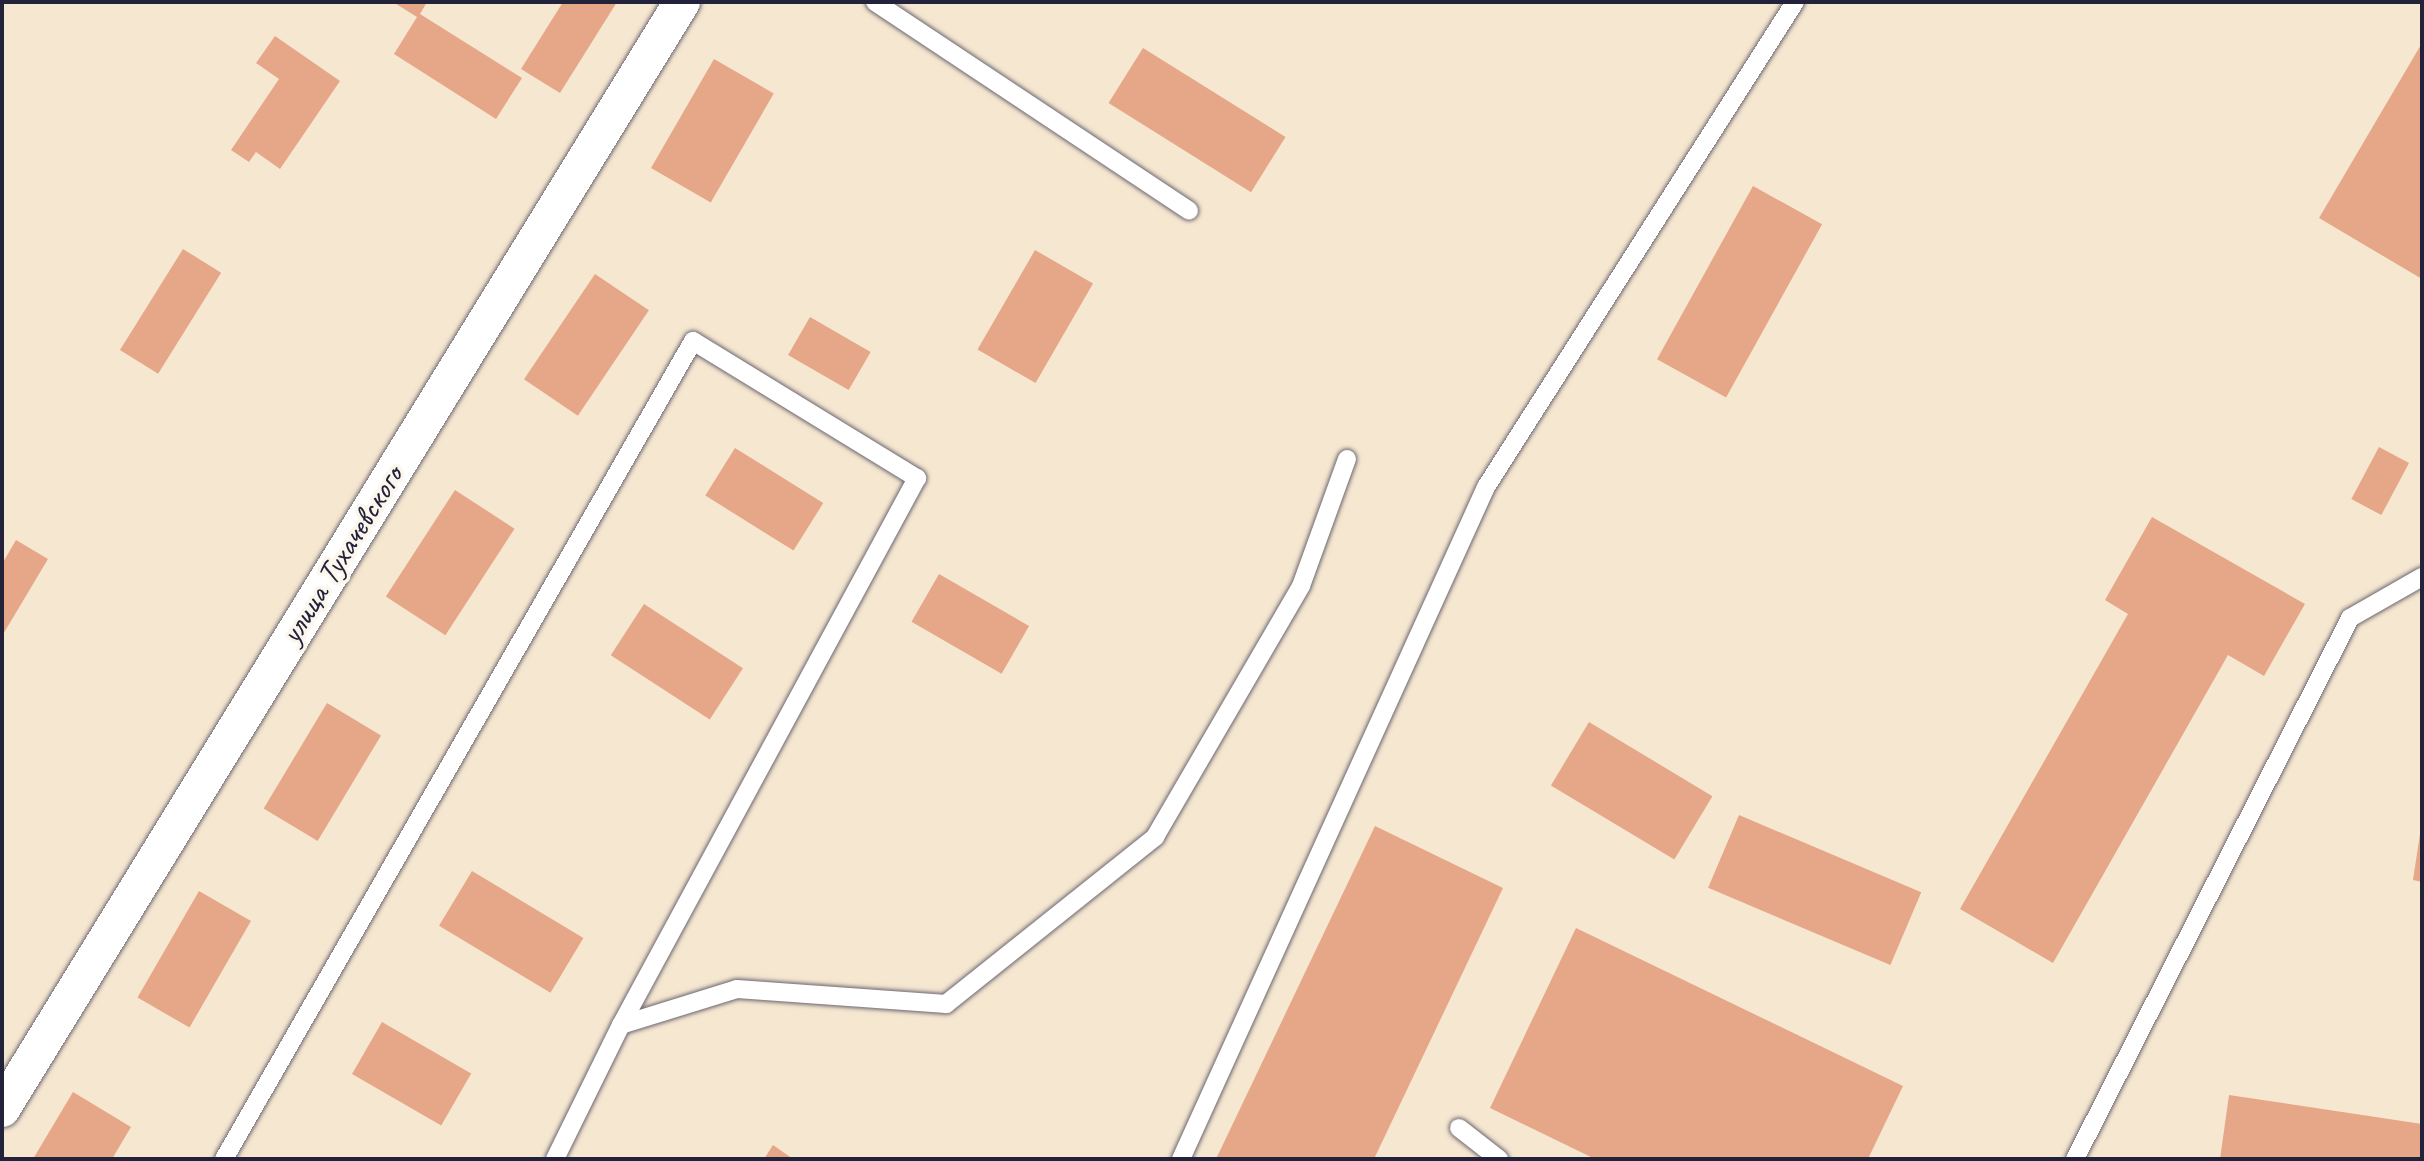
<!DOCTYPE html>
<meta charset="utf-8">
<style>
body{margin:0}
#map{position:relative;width:2424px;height:1161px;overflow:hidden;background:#f6e7d1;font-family:Caveat,sans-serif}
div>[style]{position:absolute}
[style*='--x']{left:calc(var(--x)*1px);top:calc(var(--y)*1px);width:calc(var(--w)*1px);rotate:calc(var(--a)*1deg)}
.building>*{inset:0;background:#e6a788;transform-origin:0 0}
.roads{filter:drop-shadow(0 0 2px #6c6770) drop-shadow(0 0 2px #6c6770)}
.lane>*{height:18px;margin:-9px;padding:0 9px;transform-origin:9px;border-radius:9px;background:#fff}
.street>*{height:36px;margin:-18px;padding:0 18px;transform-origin:18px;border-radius:18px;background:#fff}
span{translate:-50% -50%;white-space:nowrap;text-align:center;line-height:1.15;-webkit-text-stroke:7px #fbf7ec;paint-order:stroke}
.street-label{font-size:32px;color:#22223b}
.frame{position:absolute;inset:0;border:4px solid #22223b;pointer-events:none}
</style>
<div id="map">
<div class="building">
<div style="clip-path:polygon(393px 2px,427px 2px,420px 14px,522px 78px,496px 119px,394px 54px,417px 17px)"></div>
<div style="clip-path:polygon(563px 2px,617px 2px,560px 93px,521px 69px)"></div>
<div style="clip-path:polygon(275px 36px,340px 81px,280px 169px,256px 152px,249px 162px,231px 150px,279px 79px,256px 63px)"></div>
<div style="clip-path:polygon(2422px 43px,2422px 279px,2319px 218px)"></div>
<div style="left:1143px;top:48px;width:168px;height:65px;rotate:32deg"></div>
<div style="left:714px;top:59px;width:69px;height:126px;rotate:30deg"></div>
<div style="left:1753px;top:186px;width:79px;height:198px;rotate:29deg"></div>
<div style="left:183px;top:249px;width:45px;height:119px;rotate:32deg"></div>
<div style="left:1035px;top:250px;width:67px;height:115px;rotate:30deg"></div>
<div style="left:595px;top:274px;width:65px;height:127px;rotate:34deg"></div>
<div style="left:810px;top:317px;width:70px;height:44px;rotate:30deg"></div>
<div style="left:2379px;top:447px;width:34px;height:59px;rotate:28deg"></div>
<div style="left:735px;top:448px;width:104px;height:56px;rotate:32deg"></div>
<div style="left:455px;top:490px;width:71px;height:127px;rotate:33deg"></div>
<div style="clip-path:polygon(2152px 517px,2305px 604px,2264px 676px,2228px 655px,2053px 963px,1960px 909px,2128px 614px,2105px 600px)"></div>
<div style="clip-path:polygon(16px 540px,48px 559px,2px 636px,2px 564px)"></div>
<div style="left:939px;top:574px;width:104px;height:55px;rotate:30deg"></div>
<div style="left:644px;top:604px;width:118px;height:61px;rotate:33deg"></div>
<div style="left:327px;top:703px;width:63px;height:123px;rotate:31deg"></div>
<div style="left:1589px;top:722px;width:144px;height:74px;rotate:31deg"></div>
<div style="left:1739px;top:815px;width:198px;height:79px;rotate:23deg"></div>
<div style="clip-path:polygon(1375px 826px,1503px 888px,1374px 1159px,1216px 1159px)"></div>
<div style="clip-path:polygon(2420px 834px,2422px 835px,2422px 882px,2413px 880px)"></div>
<div style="left:472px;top:871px;width:130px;height:64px;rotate:31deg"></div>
<div style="left:199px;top:891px;width:60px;height:123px;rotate:30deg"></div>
<div style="clip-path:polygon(1576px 928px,1903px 1086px,1868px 1159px,1595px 1159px,1490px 1108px)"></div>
<div style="left:382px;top:1022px;width:103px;height:60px;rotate:30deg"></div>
<div style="clip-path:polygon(73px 1092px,131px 1127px,112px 1159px,33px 1159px)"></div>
<div style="clip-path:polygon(2229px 1095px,2422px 1124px,2422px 1159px,2220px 1159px)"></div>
<div style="clip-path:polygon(773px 1145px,793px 1159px,764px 1159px)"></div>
</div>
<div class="roads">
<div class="lane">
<div style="--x:875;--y:2;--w:377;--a:33.6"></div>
<div style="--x:1459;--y:1128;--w:51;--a:37.8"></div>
<div style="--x:224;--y:1159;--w:943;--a:-60.17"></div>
<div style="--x:693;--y:341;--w:263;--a:31.5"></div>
<div style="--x:917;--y:478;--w:622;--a:118.42"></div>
<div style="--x:555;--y:1159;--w:149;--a:-63.8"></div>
<div style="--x:621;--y:1025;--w:121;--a:-17.2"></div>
<div style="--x:737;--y:989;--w:210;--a:4.1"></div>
<div style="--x:946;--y:1004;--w:268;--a:-38.6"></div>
<div style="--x:1155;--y:837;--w:290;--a:-59.8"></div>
<div style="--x:1301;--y:586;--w:135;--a:-70.1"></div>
<div style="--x:1181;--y:1159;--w:738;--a:-65.59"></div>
<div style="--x:1486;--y:487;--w:575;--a:-57.5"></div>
<div style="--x:2075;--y:1159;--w:607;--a:-63.05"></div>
<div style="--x:2350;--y:618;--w:83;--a:-29.7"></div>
</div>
<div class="street">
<div style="--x:2;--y:1109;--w:1299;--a:-58.44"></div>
</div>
</div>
<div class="street-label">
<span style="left:342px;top:555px;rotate:-58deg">улица Тухачевского</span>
</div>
<div class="frame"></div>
</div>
